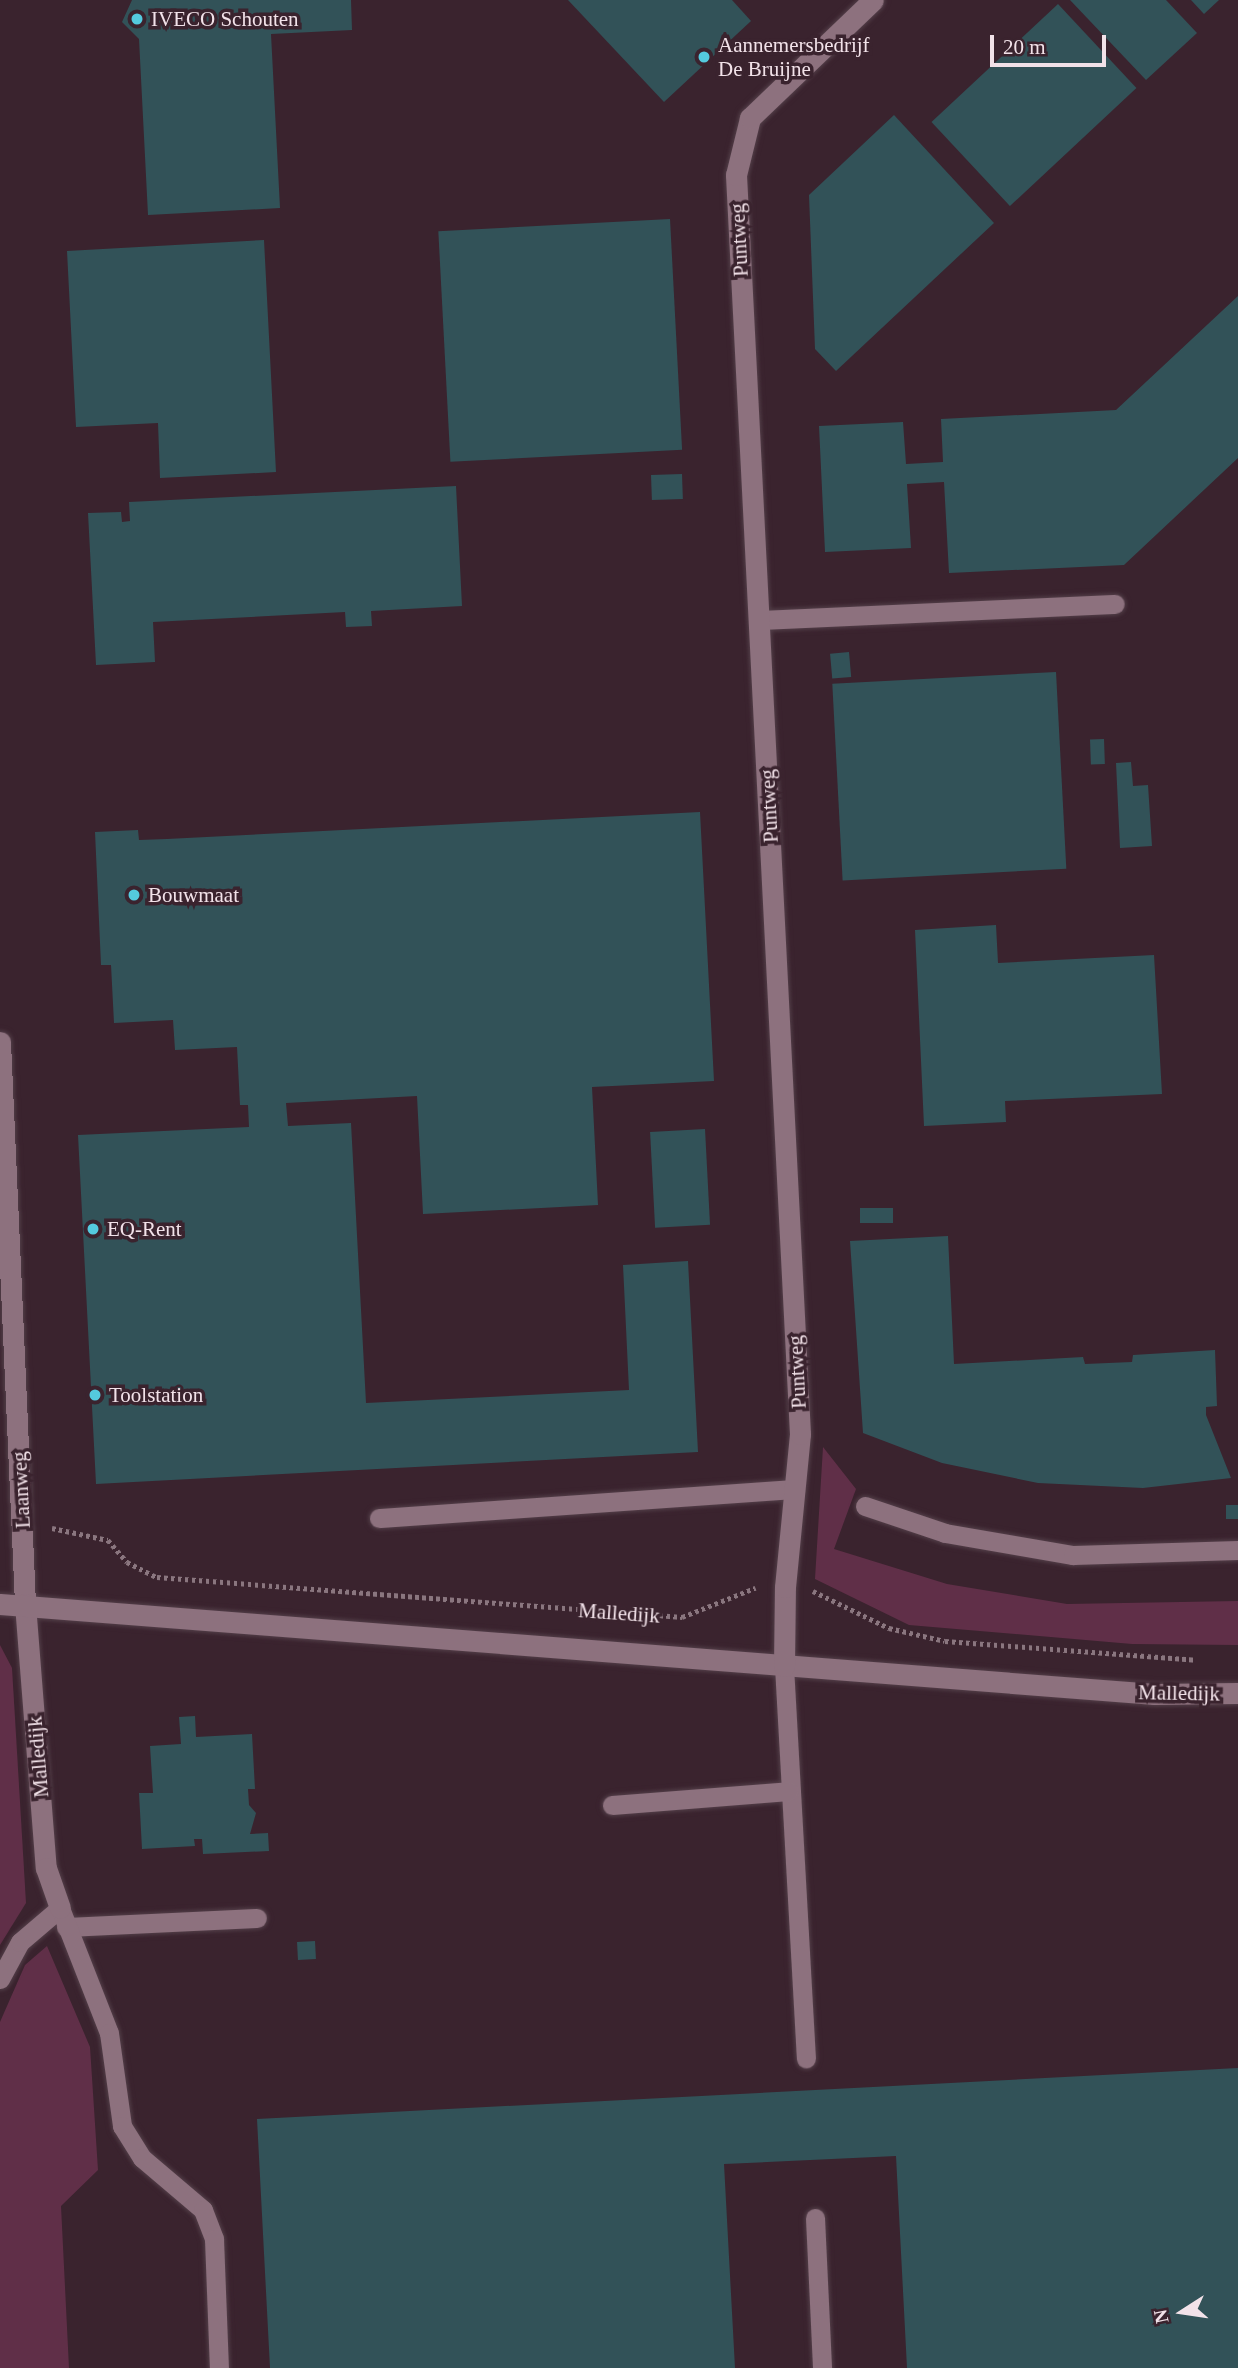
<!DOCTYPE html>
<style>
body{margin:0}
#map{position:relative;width:1238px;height:2368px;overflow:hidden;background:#3a232e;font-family:Georgia,serif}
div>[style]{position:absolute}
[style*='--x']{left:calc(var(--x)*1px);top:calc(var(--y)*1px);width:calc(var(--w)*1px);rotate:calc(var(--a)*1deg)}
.green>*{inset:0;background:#602f48}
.building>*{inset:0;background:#325258;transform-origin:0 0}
.path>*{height:4.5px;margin-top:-2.25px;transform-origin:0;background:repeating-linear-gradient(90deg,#8a767f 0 3.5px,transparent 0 7px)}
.roads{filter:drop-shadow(0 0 2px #533f49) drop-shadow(0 0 2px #533f49)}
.service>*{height:19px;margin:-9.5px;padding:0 9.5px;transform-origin:9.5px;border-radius:9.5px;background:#8d717e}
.minor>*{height:21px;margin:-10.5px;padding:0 10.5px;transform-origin:10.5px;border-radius:10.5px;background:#8d717e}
.dots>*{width:19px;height:19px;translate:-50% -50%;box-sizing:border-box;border:4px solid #3a232e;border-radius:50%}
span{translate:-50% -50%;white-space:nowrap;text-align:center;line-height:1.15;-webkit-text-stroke:7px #3a232e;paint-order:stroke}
.poi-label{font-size:21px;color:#f2e2e9}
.left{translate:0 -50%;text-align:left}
.street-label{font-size:21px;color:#f2e2e9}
.north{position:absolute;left:1147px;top:2277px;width:70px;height:70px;-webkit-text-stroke:5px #3a232e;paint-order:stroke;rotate:258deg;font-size:19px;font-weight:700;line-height:28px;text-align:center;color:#f2e2e9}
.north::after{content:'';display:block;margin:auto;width:24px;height:32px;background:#f2e2e9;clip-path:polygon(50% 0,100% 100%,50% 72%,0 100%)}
.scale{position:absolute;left:990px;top:35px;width:116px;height:32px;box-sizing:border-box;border:4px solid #f2e2e9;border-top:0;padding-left:9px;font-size:21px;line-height:24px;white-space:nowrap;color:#f2e2e9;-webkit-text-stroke:5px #3a232e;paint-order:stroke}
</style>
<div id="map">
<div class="green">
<div style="clip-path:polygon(823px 1447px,856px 1489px,834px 1549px,947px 1584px,1067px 1604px,1238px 1601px,1238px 1645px,1132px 1644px,909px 1625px,815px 1579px)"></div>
<div style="clip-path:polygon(0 1645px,12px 1668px,26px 1903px,0 1945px)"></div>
<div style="clip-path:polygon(47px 1946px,90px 2047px,98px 2170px,61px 2206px,69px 2368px,0 2368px,0 2022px,25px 1965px)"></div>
</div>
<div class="building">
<div style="clip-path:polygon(132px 0,351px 0,352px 30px,271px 34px,280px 208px,148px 215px,139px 39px,122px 22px)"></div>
<div style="clip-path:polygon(568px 0,732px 0,751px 21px,664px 102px)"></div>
<div style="clip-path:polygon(1070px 0,1166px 0,1197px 33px,1146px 80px)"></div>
<div style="clip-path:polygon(1191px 0,1219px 0,1204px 14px)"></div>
<div style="left:1058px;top:4px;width:115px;height:173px;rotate:47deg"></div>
<div style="clip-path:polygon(894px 115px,994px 223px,836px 371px,815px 349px,809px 195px)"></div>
<div style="left:670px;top:219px;width:231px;height:232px;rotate:87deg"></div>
<div style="clip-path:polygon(264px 240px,276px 472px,160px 478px,158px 423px,76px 427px,67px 251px)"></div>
<div style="clip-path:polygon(1238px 296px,1238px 458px,1124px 565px,949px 573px,944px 482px,907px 484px,911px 548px,825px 552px,819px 426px,903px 422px,906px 464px,943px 462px,941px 419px,1116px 410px)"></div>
<div style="left:682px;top:474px;width:25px;height:31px;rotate:88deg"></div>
<div style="clip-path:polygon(456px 486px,462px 606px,371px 611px,372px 626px,346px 627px,345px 612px,153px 622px,155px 662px,96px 665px,88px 513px,121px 512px,122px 522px,130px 521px,129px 502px)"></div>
<div style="left:849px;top:652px;width:25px;height:19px;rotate:85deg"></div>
<div style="left:1056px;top:672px;width:197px;height:224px;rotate:87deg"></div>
<div style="left:1104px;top:739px;width:25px;height:14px;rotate:88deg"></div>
<div style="clip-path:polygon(1131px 762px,1133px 786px,1148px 785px,1152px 846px,1120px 848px,1116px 763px)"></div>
<div style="clip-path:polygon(700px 812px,714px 1081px,592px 1087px,598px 1205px,423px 1214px,417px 1096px,286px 1103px,288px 1126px,351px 1123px,366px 1403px,629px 1390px,623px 1265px,688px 1261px,698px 1452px,96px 1484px,78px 1135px,249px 1127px,248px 1105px,240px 1105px,237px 1047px,175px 1050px,173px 1020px,114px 1023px,111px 965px,101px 965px,95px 832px,138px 830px,139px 840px,167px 839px)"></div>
<div style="clip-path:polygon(996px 925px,998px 963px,1154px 955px,1162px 1094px,1005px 1101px,1006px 1122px,924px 1126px,915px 930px)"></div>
<div style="left:705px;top:1129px;width:96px;height:55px;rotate:87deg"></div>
<div style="left:893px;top:1208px;width:15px;height:33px;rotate:90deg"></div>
<div style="clip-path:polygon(948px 1236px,954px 1364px,1083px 1357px,1085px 1364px,1132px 1362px,1133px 1355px,1215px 1350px,1217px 1406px,1206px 1407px,1206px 1415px,1231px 1478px,1143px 1488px,1038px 1483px,942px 1463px,863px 1433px,850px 1241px)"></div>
<div style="left:1238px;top:1505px;width:14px;height:12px;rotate:90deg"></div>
<div style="clip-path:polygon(195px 1716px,196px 1737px,252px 1734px,255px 1789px,248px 1789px,249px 1805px,256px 1813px,250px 1834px,268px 1833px,269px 1851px,203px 1854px,202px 1839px,194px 1839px,195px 1846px,142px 1849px,139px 1793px,153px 1793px,150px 1746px,181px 1744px,179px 1717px)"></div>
<div style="left:315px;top:1941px;width:18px;height:18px;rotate:87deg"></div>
<div style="clip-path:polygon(1238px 2068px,1238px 2368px,907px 2368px,896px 2156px,724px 2164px,735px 2368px,270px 2368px,257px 2119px)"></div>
</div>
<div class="path">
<div style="--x:52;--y:1528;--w:57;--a:12.1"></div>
<div style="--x:108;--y:1540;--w:29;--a:49"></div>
<div style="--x:127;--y:1562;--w:34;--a:27"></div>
<div style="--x:157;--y:1577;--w:527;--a:4.36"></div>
<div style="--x:682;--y:1617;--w:79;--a:-21.7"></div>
<div style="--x:813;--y:1591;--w:85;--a:26"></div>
<div style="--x:889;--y:1628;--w:57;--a:13.1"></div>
<div style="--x:945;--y:1641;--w:251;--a:4.3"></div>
</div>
<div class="roads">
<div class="service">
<div style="--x:759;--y:620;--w:356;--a:-2.6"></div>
<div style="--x:865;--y:1506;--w:84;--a:18.6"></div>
<div style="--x:945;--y:1533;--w:130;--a:9.8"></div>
<div style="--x:1073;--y:1555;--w:165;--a:-1.7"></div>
<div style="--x:379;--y:1518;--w:417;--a:-4"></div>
<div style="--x:784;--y:1666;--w:393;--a:86.8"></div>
<div style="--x:612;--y:1805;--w:177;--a:-4.5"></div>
<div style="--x:66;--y:1927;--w:191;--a:-2.7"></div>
<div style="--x:0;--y:1979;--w:42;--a:-61.6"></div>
<div style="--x:20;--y:1942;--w:52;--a:-40.4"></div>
<div style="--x:60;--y:1908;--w:134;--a:68.6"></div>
<div style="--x:109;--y:2033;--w:94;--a:82"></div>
<div style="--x:122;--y:2126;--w:38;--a:58"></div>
<div style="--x:142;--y:2158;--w:80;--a:40.4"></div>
<div style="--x:203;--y:2210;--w:31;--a:69"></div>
<div style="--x:214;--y:2239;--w:129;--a:87.8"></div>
<div style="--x:815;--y:2218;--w:150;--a:87.3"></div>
</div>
<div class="minor">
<div style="--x:0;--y:1042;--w:563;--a:87.45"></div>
<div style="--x:25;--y:1604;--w:265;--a:85.5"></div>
<div style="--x:46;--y:1868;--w:42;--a:70.7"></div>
<div style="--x:0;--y:1604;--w:1158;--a:4.46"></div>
<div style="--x:1154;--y:1694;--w:84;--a:-0.7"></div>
<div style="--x:784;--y:1666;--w:79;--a:-89.3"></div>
<div style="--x:785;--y:1587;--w:154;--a:-84.4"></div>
<div style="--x:800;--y:1434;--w:1261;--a:-92.91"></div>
<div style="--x:736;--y:175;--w:59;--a:-76.2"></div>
<div style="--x:750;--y:118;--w:170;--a:-43.8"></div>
</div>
</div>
<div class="dots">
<div style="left:137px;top:19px;background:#54cade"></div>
<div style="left:704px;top:57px;background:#54cade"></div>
<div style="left:134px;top:895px;background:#54cade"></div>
<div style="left:93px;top:1229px;background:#54cade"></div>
<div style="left:95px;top:1395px;background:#54cade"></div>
</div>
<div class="poi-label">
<span class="left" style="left:151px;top:19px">IVECO Schouten</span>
<span class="left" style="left:718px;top:57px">Aannemersbedrijf<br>De Bruijne</span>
<span class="left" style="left:148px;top:895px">Bouwmaat</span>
<span class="left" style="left:107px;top:1229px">EQ-Rent</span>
<span class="left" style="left:109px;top:1395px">Toolstation</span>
</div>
<div class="street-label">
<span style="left:739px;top:240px;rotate:-93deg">Puntweg</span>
<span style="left:769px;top:806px;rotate:-93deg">Puntweg</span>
<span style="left:797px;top:1372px;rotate:-93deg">Puntweg</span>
<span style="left:21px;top:1490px;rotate:-93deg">Laanweg</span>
<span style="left:619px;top:1613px;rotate:4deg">Malledijk</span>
<span style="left:1179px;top:1693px;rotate:1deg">Malledijk</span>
<span style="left:38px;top:1757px;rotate:-95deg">Malledijk</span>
</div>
<div class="north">N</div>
<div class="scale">20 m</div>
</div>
